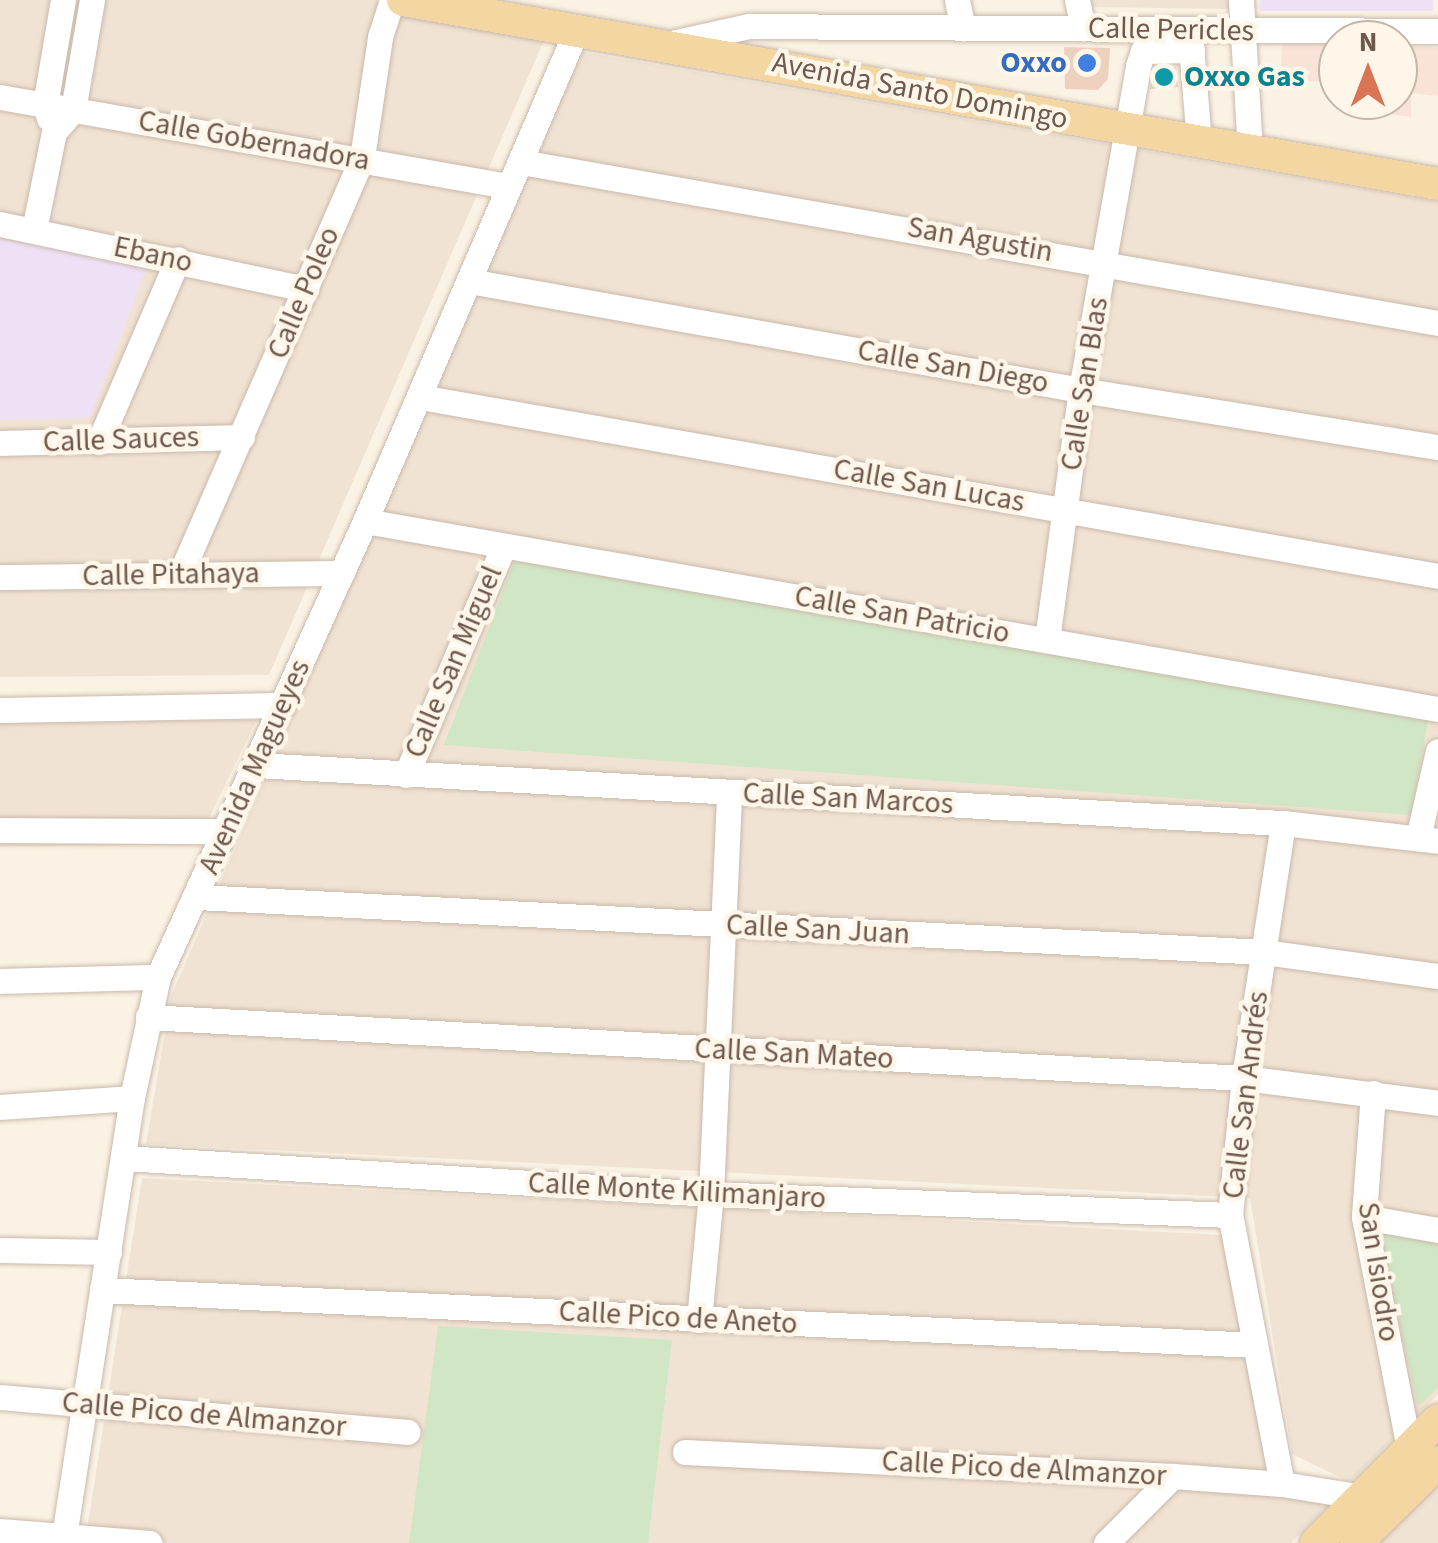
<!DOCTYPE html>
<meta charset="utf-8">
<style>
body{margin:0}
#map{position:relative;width:1438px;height:1543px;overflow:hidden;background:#faf2e4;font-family:"Source Sans 3",sans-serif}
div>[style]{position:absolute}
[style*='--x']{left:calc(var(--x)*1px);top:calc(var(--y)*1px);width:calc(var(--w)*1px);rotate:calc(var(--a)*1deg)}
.residential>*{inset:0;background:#f1e3d3}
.commercial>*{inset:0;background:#f9e3d8;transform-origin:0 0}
.education>*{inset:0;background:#eee1f6;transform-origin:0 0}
.green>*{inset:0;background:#d1e6c4}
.building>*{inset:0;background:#edd1be}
.roads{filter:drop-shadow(0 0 2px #c9b9ab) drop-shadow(0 0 2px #c9b9ab)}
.minor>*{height:25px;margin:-12.5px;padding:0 12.5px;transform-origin:12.5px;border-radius:12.5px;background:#fff}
.major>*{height:32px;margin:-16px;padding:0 16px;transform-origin:16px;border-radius:16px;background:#f3d6a2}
.dots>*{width:28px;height:28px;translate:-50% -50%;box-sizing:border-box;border:5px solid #fdf6e9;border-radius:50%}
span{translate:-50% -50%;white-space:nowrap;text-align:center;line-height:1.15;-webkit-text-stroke:9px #fdf6e9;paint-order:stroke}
.street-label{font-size:30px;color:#6f594c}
.shop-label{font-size:30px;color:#366cbe;font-weight:700}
.right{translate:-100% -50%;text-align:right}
.culture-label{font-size:30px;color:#0d838f;font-weight:700}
.left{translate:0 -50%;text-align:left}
.north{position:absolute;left:1318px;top:20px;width:100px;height:100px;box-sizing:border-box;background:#fdf6e9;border:2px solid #c4b7aa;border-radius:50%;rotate:0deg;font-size:28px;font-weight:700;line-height:40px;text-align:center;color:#6f594c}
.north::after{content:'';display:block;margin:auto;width:35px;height:45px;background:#d97454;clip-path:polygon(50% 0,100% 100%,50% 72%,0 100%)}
</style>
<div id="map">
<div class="residential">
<div style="clip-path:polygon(0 0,373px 0,548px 31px,269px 675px,0 677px)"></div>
<div style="clip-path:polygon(1087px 0,1229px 0,1229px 9px,1089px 7px)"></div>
<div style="clip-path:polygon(582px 52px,1438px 202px,1438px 1394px,1350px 1482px,1292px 1454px,1250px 1198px,146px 1144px,171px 996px)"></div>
<div style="clip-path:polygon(257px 720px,196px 844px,0 847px,0 723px)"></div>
<div style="clip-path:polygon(142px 1178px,1221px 1235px,1276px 1491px,1332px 1501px,1291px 1543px,85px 1543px)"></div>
<div style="clip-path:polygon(1438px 1479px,1438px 1543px,1373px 1543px)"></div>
</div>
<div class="commercial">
<div style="left:1282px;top:41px;width:56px;height:39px;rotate:2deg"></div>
<div style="clip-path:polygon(1398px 46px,1438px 48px,1438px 96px,1411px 93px,1411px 117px,1371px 111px,1371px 100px,1398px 100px)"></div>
</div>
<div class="education">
<div style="left:1260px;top:0;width:173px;height:11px"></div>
<div style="clip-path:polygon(0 237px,148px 264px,90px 418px,0 420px)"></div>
</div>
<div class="green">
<div style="clip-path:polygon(516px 557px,1429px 716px,1411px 815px,444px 745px)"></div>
<div style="clip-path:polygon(1378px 1227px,1438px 1233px,1438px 1388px,1418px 1406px)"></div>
<div style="clip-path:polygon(438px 1326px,672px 1340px,648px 1543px,409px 1543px)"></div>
</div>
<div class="building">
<div style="clip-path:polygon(1064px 47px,1110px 48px,1108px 79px,1098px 90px,1065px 89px)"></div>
<div style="clip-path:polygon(1176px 67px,1178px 87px,1150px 89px,1155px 68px)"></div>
</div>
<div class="roads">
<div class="minor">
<div style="--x:957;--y:0;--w:29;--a:78"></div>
<div style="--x:1077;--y:0;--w:29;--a:78"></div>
<div style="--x:1241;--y:0;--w:152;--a:86.6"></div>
<div style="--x:1190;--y:33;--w:110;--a:85.3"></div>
<div style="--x:667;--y:44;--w:84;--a:-12.4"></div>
<div style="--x:749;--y:26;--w:689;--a:0.42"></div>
<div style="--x:0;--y:97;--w:516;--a:9.94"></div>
<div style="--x:49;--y:118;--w:14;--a:-107"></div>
<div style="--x:45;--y:105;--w:107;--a:-80.3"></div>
<div style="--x:521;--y:162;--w:931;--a:9.96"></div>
<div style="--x:0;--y:224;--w:313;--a:12"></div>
<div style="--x:34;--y:230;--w:100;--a:-78.5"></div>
<div style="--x:54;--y:132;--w:29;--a:-49"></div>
<div style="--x:73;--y:110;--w:112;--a:-80.2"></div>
<div style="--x:469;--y:281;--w:622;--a:10.1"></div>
<div style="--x:1081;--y:390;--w:362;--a:9.1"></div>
<div style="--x:420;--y:397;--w:1034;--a:9.97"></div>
<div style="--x:99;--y:442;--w:199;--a:-66.7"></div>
<div style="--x:0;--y:443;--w:242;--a:-1.4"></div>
<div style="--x:365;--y:521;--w:1089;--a:9.94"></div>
<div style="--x:180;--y:575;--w:455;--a:-66.4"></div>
<div style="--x:362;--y:158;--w:122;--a:-81.5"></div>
<div style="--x:380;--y:37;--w:39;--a:-72"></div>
<div style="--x:0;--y:577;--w:342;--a:-0.7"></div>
<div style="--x:1047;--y:640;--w:252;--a:-82.3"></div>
<div style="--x:1081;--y:390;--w:329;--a:-80"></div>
<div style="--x:1138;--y:66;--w:16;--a:-72"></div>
<div style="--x:1143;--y:51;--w:49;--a:-1.2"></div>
<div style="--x:0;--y:710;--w:283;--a:-1"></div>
<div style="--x:257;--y:765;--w:1028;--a:3.24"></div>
<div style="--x:1283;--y:823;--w:156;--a:6.6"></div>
<div style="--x:406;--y:775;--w:247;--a:-66.9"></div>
<div style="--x:0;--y:830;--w:223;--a:0.3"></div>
<div style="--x:1418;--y:838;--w:89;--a:-77.1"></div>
<div style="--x:197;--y:897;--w:1069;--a:2.95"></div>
<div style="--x:1265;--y:952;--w:175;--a:7.9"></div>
<div style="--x:0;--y:981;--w:158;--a:-1.5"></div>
<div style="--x:148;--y:1017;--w:1098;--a:3.19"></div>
<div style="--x:1244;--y:1078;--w:196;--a:7.3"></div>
<div style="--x:1373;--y:1093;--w:124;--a:94.2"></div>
<div style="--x:1364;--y:1217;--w:236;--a:79"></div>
<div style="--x:0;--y:1107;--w:132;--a:-3.9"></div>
<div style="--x:124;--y:1158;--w:588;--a:3.51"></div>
<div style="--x:711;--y:1194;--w:519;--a:2.32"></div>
<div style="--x:1364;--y:1217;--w:75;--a:10"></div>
<div style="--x:0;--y:1250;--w:109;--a:1.1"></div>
<div style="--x:102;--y:1290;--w:1154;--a:2.73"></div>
<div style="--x:699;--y:1320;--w:127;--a:-84.6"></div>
<div style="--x:711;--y:1194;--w:401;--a:-87.4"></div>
<div style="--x:0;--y:1397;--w:409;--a:4.9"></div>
<div style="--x:685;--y:1452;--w:489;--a:2.8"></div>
<div style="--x:1173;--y:1476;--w:109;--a:4.2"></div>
<div style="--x:1282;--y:1484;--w:81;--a:9.2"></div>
<div style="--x:1282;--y:1484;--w:274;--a:-100.9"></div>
<div style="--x:1230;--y:1215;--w:138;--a:-84.2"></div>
<div style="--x:1244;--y:1078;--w:258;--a:-81.3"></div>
<div style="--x:0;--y:1531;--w:150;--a:4.6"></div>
<div style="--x:63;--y:1543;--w:450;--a:-81.2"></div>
<div style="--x:132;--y:1098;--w:124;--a:-77.9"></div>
<div style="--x:158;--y:977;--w:501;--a:-65.58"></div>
<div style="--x:365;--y:521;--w:536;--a:-66.69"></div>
<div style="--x:1106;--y:1543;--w:95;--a:-45"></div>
</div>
<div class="major">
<div style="--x:403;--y:0;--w:1051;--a:10.08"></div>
<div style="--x:1316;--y:1543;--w:173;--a:-45.2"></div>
<div style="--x:1356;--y:1543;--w:115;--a:-44.6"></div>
</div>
</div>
<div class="dots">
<div style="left:1087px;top:63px;background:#3f7fe0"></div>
<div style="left:1164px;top:77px;background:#0f9aa8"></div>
</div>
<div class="street-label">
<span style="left:1171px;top:30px;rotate:1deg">Calle Pericles</span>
<span style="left:920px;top:91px;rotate:11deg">Avenida Santo Domingo</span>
<span style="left:254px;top:141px;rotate:10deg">Calle Gobernadora</span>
<span style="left:980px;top:240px;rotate:10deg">San Agustin</span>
<span style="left:153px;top:255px;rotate:12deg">Ebano</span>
<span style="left:304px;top:293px;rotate:-67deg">Calle Poleo</span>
<span style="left:953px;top:367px;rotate:10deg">Calle San Diego</span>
<span style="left:1085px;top:384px;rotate:-81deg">Calle San Blas</span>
<span style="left:121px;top:440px;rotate:-2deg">Calle Sauces</span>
<span style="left:929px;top:486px;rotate:10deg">Calle San Lucas</span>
<span style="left:171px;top:575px;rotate:-1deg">Calle Pitahaya</span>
<span style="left:902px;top:615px;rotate:10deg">Calle San Patricio</span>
<span style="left:454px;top:662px;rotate:-67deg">Calle San Miguel</span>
<span style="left:255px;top:767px;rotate:-66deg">Avenida Magueyes</span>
<span style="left:848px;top:799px;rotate:3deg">Calle San Marcos</span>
<span style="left:818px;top:930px;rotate:3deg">Calle San Juan</span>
<span style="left:794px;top:1054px;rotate:3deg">Calle San Mateo</span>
<span style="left:1246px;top:1095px;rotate:-83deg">Calle San Andrés</span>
<span style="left:677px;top:1191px;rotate:3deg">Calle Monte Kilimanjaro</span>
<span style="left:1378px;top:1272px;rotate:81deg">San Isiodro</span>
<span style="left:678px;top:1318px;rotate:3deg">Calle Pico de Aneto</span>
<span style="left:204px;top:1415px;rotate:5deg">Calle Pico de Almanzor</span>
<span style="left:1024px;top:1469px;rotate:3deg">Calle Pico de Almanzor</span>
</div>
<div class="shop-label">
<span class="right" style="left:1067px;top:63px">Oxxo</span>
</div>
<div class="culture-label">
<span class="left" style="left:1184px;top:77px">Oxxo Gas</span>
</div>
<div class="north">N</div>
</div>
